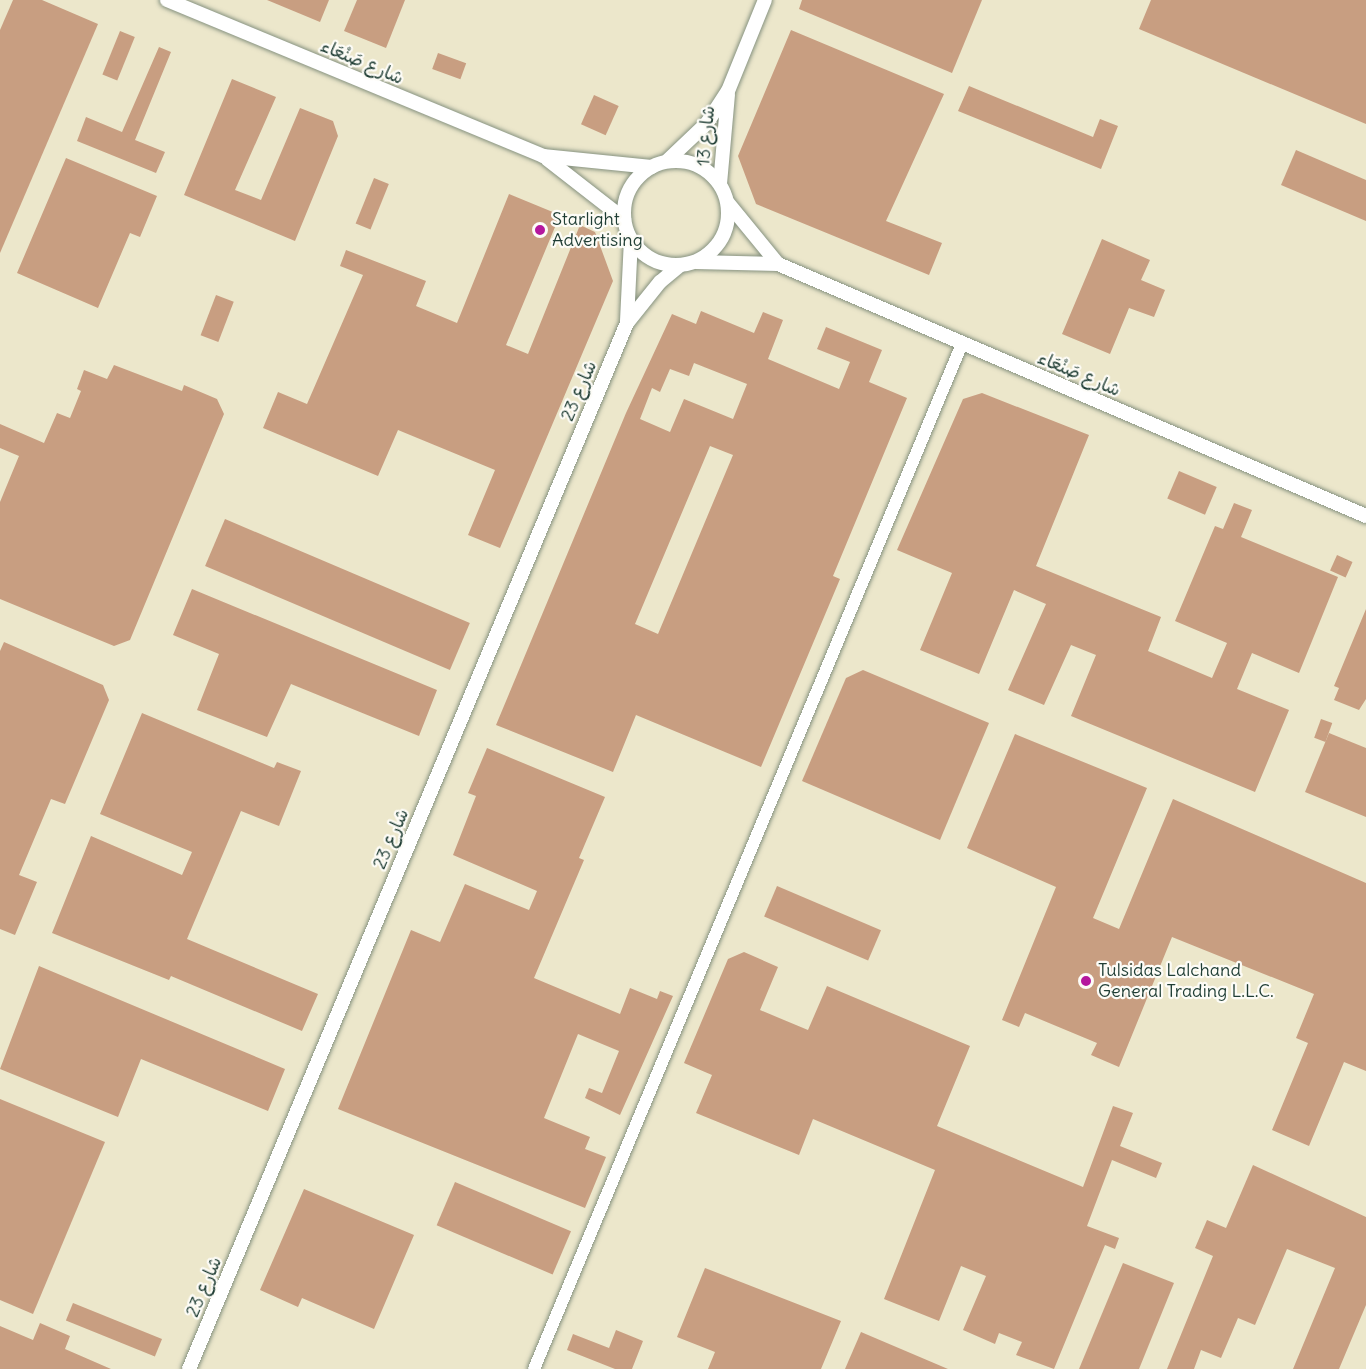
<!DOCTYPE html>
<meta charset="utf-8">
<style>
body{margin:0}
#map{position:relative;width:1366px;height:1369px;overflow:hidden;background:#ece7cb;font-family:Delius,"Playpen Sans Arabic",sans-serif}
div>[style]{position:absolute}
[style*='--x']{left:calc(var(--x)*1px);top:calc(var(--y)*1px);width:calc(var(--w)*1px);rotate:calc(var(--a)*1deg)}
.building>*{inset:0;background:#c89e81;transform-origin:0 0}
.roads{filter:drop-shadow(0 0 2px #869280) drop-shadow(0 0 2px #869280)}
.minor>*{height:12px;margin:-6px;padding:0 6px;transform-origin:6px;border-radius:6px;background:#fff}
.tertiary>*{height:14px;margin:-7px;padding:0 7px;transform-origin:7px;border-radius:7px;background:#fff}
.tertiary>.ring{margin:-7px;padding:0;box-sizing:content-box;background:none;border:14px solid #fff;border-radius:50%}
.dots>*{width:16px;height:16px;translate:-50% -50%;box-sizing:border-box;border:3px solid #fdfcf7;border-radius:50%}
span{translate:-50% -50%;white-space:nowrap;text-align:center;line-height:1.15;-webkit-text-stroke:4.5px #fdfcf7;paint-order:stroke}
.street-label{font-size:18px;color:#1f3d34}
.poi-label{font-size:18px;color:#1f3d34}
.left{translate:0 -50%;text-align:left}
</style>
<div id="map">
<div class="building">
<div style="clip-path:polygon(13px 0,42px 0,98px 24px,0 253px,0 30px)"></div>
<div style="clip-path:polygon(267px 0,329px 0,320px 22px)"></div>
<div style="clip-path:polygon(357px 0,405px 0,386px 48px,344px 31px)"></div>
<div style="clip-path:polygon(802px 0,982px 0,952px 73px,799px 9px)"></div>
<div style="clip-path:polygon(1151px 0,1366px 0,1366px 124px,1139px 29px)"></div>
<div style="clip-path:polygon(791px 30px,944px 94px,886px 221px,942px 243px,929px 275px,756px 204px,738px 156px)"></div>
<div style="left:120px;top:31px;width:16px;height:47px;rotate:22deg"></div>
<div style="clip-path:polygon(159px 47px,171px 52px,135px 140px,165px 152px,156px 173px,77px 141px,86px 117px,122px 132px)"></div>
<div style="left:438px;top:53px;width:30px;height:17px;rotate:20deg"></div>
<div style="clip-path:polygon(232px 79px,276px 97px,235px 190px,261px 200px,300px 108px,333px 121px,338px 136px,295px 241px,184px 195px)"></div>
<div style="clip-path:polygon(969px 86px,1093px 137px,1100px 119px,1118px 126px,1101px 169px,958px 111px)"></div>
<div style="left:594px;top:95px;width:27px;height:32px;rotate:24deg"></div>
<div style="clip-path:polygon(1296px 150px,1366px 180px,1366px 221px,1281px 185px)"></div>
<div style="clip-path:polygon(66px 158px,157px 196px,140px 237px,130px 233px,98px 308px,17px 273px)"></div>
<div style="left:374px;top:178px;width:16px;height:49px;rotate:22deg"></div>
<div style="clip-path:polygon(509px 194px,560px 215px,506px 345px,528px 354px,580px 225px,595px 232px,613px 281px,500px 548px,468px 535px,495px 470px,398px 430px,378px 476px,263px 428px,278px 392px,307px 404px,363px 275px,340px 266px,346px 250px,426px 281px,416px 306px,457px 323px)"></div>
<div style="clip-path:polygon(1102px 239px,1150px 260px,1141px 280px,1165px 290px,1154px 317px,1129px 308px,1110px 354px,1062px 334px)"></div>
<div style="left:216px;top:295px;width:19px;height:43px;rotate:21deg"></div>
<div style="clip-path:polygon(evenodd,701px 311px,754px 333px,763px 312px,783px 320px,768px 359px,839px 389px,850px 362px,817px 349px,826px 327px,882px 350px,869px 382px,907px 398px,833px 576px,840px 579px,761px 767px,636px 715px,613px 772px,496px 725px,626px 413px,672px 314px,696px 324px,701px 311px,694px 363px,747px 384px,733px 419px,684px 399px,670px 432px,640px 419px,652px 388px,660px 392px,670px 369px,689px 376px,694px 363px,701px 311px,710px 446px,733px 455px,658px 634px,635px 624px,710px 446px)"></div>
<div style="clip-path:polygon(114px 365px,182px 391px,184px 385px,217px 399px,224px 414px,130px 640px,114px 646px,0 599px,0 502px,19px 456px,0 448px,0 424px,44px 443px,57px 413px,70px 418px,81px 391px,77px 389px,84px 370px,107px 379px)"></div>
<div style="clip-path:polygon(982px 393px,1089px 435px,1036px 566px,1161px 617px,1148px 651px,1212px 678px,1227px 643px,1175px 621px,1215px 526px,1223px 529px,1234px 503px,1252px 510px,1241px 537px,1338px 577px,1299px 673px,1252px 653px,1237px 689px,1289px 710px,1255px 792px,1071px 716px,1096px 655px,1071px 645px,1044px 705px,1008px 690px,1046px 604px,1014px 590px,979px 674px,920px 650px,952px 573px,897px 550px,963px 399px)"></div>
<div style="left:1179px;top:471px;width:41px;height:30px;rotate:23deg"></div>
<div style="left:225px;top:519px;width:266px;height:51px;rotate:23deg"></div>
<div style="left:1337px;top:555px;width:17px;height:17px;rotate:24deg"></div>
<div style="clip-path:polygon(192px 589px,437px 690px,419px 736px,291px 684px,267px 737px,197px 710px,219px 654px,173px 635px)"></div>
<div style="clip-path:polygon(1366px 609px,1366px 699px,1359px 710px,1334px 700px,1339px 688px,1334px 686px)"></div>
<div style="clip-path:polygon(4px 642px,103px 685px,109px 700px,65px 804px,51px 799px,19px 875px,37px 882px,15px 935px,0 929px,0 651px)"></div>
<div style="clip-path:polygon(863px 670px,989px 723px,940px 840px,802px 781px,846px 678px)"></div>
<div style="clip-path:polygon(142px 713px,274px 768px,277px 762px,301px 771px,279px 826px,241px 811px,187px 939px,318px 994px,302px 1031px,171px 976px,169px 980px,52px 933px,91px 836px,182px 875px,192px 852px,100px 814px)"></div>
<div style="left:1321px;top:719px;width:12px;height:20px;rotate:20deg"></div>
<div style="clip-path:polygon(1329px 733px,1366px 748px,1366px 817px,1305px 792px)"></div>
<div style="clip-path:polygon(1015px 734px,1147px 788px,1093px 918px,1119px 929px,1173px 799px,1366px 883px,1366px 1071px,1344px 1062px,1309px 1146px,1272px 1130px,1308px 1043px,1296px 1038px,1314px 994px,1172px 937px,1119px 1067px,1091px 1055px,1097px 1043px,1025px 1013px,1019px 1027px,1002px 1020px,1056px 887px,967px 848px)"></div>
<div style="clip-path:polygon(487px 748px,605px 797px,579px 858px,584px 860px,534px 978px,620px 1014px,630px 988px,657px 999px,660px 991px,673px 996px,620px 1115px,585px 1098px,589px 1088px,602px 1093px,619px 1051px,578px 1034px,544px 1118px,590px 1137px,585px 1149px,606px 1157px,585px 1208px,338px 1109px,411px 930px,440px 942px,465px 884px,529px 910px,537px 891px,453px 855px,476px 796px,468px 793px)"></div>
<div style="left:777px;top:886px;width:113px;height:33px;rotate:23deg"></div>
<div style="clip-path:polygon(744px 952px,778px 967px,760px 1010px,808px 1030px,827px 986px,970px 1046px,937px 1126px,1083px 1187px,1113px 1106px,1133px 1113px,1120px 1146px,1162px 1163px,1156px 1178px,1112px 1160px,1087px 1226px,1119px 1238px,1115px 1249px,1105px 1245px,1054px 1369px,1016px 1355px,1022px 1342px,999px 1333px,995px 1344px,963px 1330px,986px 1276px,961px 1266px,939px 1321px,884px 1299px,935px 1170px,813px 1119px,799px 1155px,696px 1113px,712px 1075px,684px 1063px,728px 959px)"></div>
<div style="clip-path:polygon(39px 966px,285px 1069px,268px 1111px,141px 1059px,118px 1117px,0 1069px)"></div>
<div style="clip-path:polygon(0 1099px,105px 1142px,33px 1314px,0 1300px)"></div>
<div style="clip-path:polygon(1253px 1165px,1366px 1217px,1366px 1305px,1339px 1369px,1293px 1369px,1335px 1268px,1287px 1249px,1255px 1325px,1238px 1318px,1221px 1358px,1201px 1350px,1194px 1369px,1167px 1369px,1213px 1256px,1195px 1248px,1207px 1220px,1226px 1228px)"></div>
<div style="left:455px;top:1182px;width:126px;height:47px;rotate:23deg"></div>
<div style="clip-path:polygon(304px 1189px,414px 1235px,374px 1329px,302px 1298px,298px 1307px,260px 1290px)"></div>
<div style="clip-path:polygon(1123px 1263px,1174px 1283px,1139px 1369px,1079px 1369px)"></div>
<div style="clip-path:polygon(705px 1268px,841px 1321px,821px 1369px,708px 1369px,715px 1352px,677px 1337px)"></div>
<div style="left:73px;top:1303px;width:96px;height:19px;rotate:22deg"></div>
<div style="clip-path:polygon(40px 1323px,70px 1336px,65px 1349px,111px 1369px,0 1369px,0 1326px,33px 1340px)"></div>
<div style="clip-path:polygon(616px 1330px,643px 1341px,632px 1369px,615px 1369px,567px 1350px,573px 1334px,609px 1348px)"></div>
<div style="clip-path:polygon(861px 1332px,948px 1369px,845px 1369px)"></div>
</div>
<div class="roads">
<div class="minor">
<div style="--x:534;--y:1369;--w:1111;--a:-67.34"></div>
</div>
<div class="tertiary">
<div style="--x:167;--y:0;--w:407;--a:22.5"></div>
<div style="--x:543;--y:156;--w:109;--a:5.8"></div>
<div style="--x:547;--y:159;--w:98;--a:37.9"></div>
<div style="--x:668;--y:160;--w:54;--a:-43.5"></div>
<div style="--x:707;--y:123;--w:38;--a:-57"></div>
<div style="--x:728;--y:91;--w:98;--a:-67.9"></div>
<div class="ring" style="left:624px;top:161px;width:90px;height:90px"></div>
<div style="--x:720;--y:184;--w:90;--a:-84.9"></div>
<div style="--x:728;--y:203;--w:79;--a:50.7"></div>
<div style="--x:696;--y:262;--w:82;--a:1.4"></div>
<div style="--x:778;--y:264;--w:640;--a:23.2"></div>
<div style="--x:627;--y:321;--w:82;--a:-87.2"></div>
<div style="--x:189;--y:1369;--w:1134;--a:-67.28"></div>
<div style="--x:627;--y:323;--w:53;--a:-51.2"></div>
<div style="--x:660;--y:282;--w:26;--a:-40"></div>
</div>
</div>
<div class="dots">
<div style="left:540px;top:230px;background:#b5179e"></div>
<div style="left:1086px;top:981px;background:#b5179e"></div>
</div>
<div class="street-label">
<span style="left:362px;top:62px;rotate:23deg">شارع صَنْعَاء</span>
<span style="left:706px;top:136px;rotate:-85deg">شارع 13</span>
<span style="left:1079px;top:374px;rotate:23deg">شارع صَنْعَاء</span>
<span style="left:579px;top:391px;rotate:-67deg">شارع 23</span>
<span style="left:391px;top:839px;rotate:-67deg">شارع 23</span>
<span style="left:204px;top:1287px;rotate:-67deg">شارع 23</span>
</div>
<div class="poi-label">
<span class="left" style="left:552px;top:230px">Starlight<br>Advertising</span>
<span class="left" style="left:1098px;top:981px">Tulsidas Lalchand<br>General Trading L.L.C.</span>
</div>
</div>
